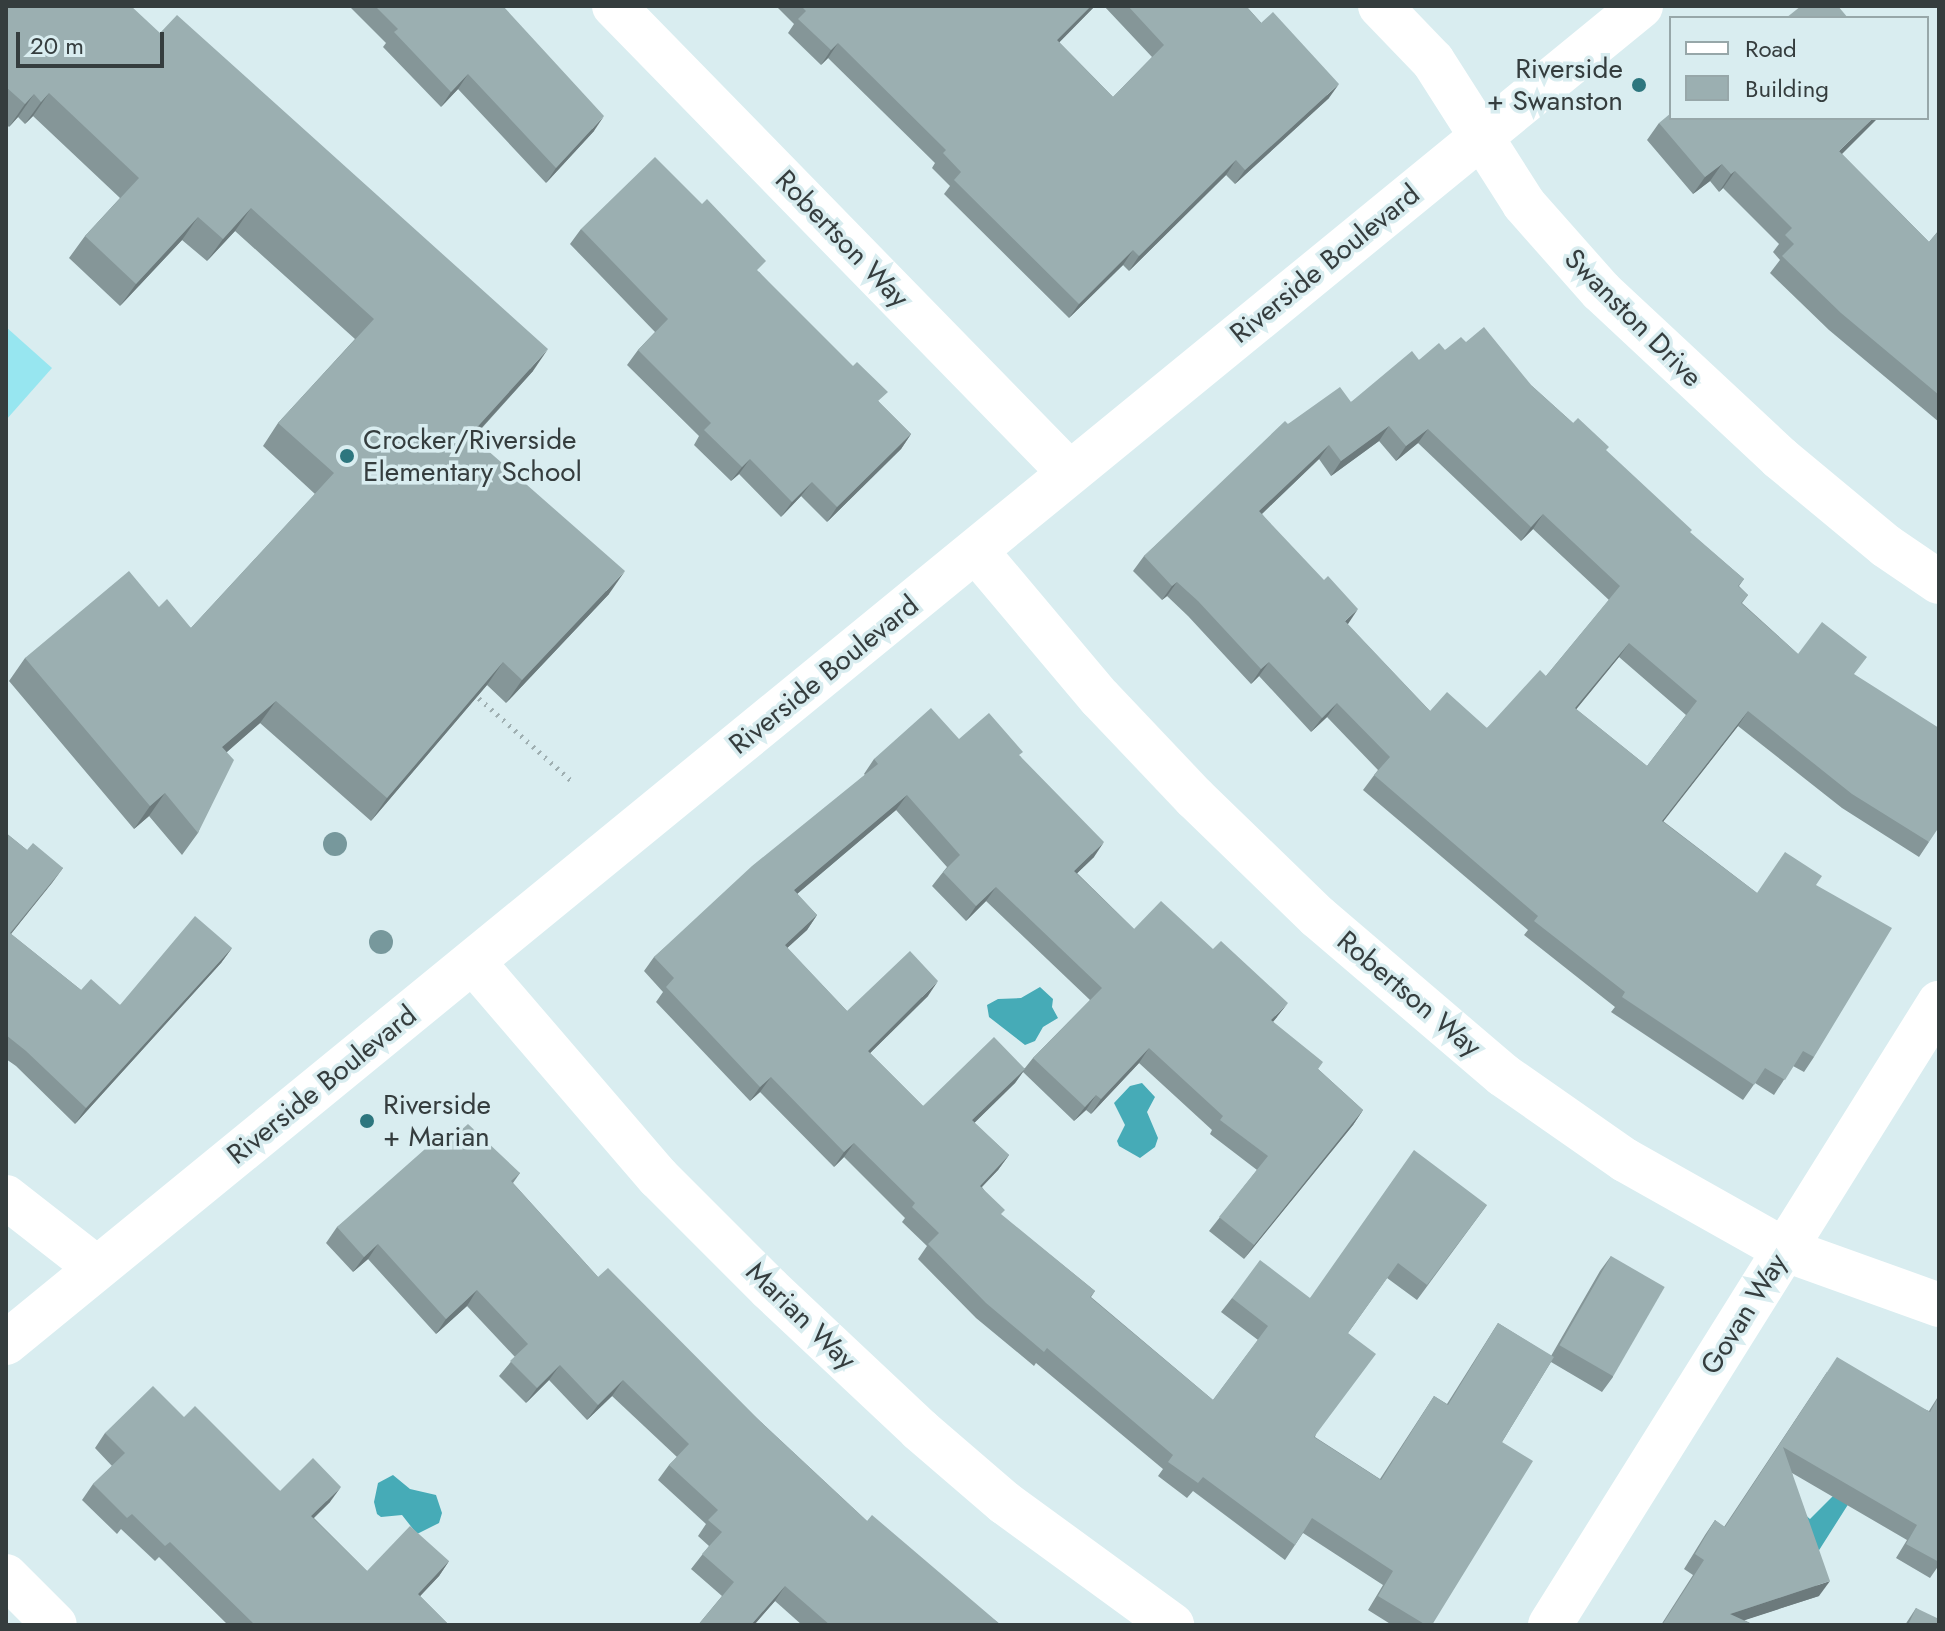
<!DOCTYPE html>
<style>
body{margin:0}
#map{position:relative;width:1945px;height:1631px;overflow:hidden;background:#d9edf0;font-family:Jost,sans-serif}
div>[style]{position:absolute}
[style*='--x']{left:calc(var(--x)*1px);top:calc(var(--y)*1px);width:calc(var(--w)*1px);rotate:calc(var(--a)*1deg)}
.green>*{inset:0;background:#97e6f0}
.water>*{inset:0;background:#46abb7}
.path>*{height:5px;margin-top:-2.5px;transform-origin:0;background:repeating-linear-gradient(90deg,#9fafb1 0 2px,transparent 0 8px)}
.minor>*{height:44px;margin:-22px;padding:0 22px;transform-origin:22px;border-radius:22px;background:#fff}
.secondary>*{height:44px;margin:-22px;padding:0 22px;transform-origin:22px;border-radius:22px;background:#fff}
.trees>*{width:24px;height:24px;margin:-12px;border-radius:50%;background:#77989c}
.wall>*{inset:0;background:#859698}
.shaded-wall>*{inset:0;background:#6c7a7c}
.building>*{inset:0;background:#9bafb1;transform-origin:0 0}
.dots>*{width:22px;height:22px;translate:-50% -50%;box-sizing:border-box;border:4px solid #d9edf0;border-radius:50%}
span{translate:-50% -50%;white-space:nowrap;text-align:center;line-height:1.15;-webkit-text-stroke:7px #d9edf0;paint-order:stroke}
.poi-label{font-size:28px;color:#353d3e}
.right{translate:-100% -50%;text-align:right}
.left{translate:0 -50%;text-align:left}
.street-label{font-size:28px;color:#353d3e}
.frame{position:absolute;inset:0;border:8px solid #353d3e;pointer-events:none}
.legend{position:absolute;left:1669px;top:16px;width:260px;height:104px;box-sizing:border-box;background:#d9edf0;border:2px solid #97a7a9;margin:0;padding:10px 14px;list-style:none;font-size:24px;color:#353d3e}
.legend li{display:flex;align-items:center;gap:16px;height:40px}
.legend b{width:40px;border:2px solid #97a7a9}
.scale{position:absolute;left:16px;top:32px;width:148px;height:36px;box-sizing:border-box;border:4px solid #353d3e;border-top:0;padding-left:10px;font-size:24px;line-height:28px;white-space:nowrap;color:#353d3e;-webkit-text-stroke:6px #d9edf0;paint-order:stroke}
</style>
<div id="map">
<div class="green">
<div style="clip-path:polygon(6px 327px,52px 368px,6px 420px)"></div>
</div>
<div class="water">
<div style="clip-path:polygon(1040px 987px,1053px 999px,1052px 1007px,1058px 1018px,1043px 1027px,1035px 1041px,1025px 1045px,989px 1017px,987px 1005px,998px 999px,1021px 998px)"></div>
<div style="clip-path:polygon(1142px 1083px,1155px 1097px,1147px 1112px,1158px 1138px,1155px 1147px,1140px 1158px,1119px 1146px,1117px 1141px,1125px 1125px,1114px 1103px,1130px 1086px)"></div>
<div style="clip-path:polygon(393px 1475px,410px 1489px,436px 1495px,442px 1513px,439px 1523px,417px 1534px,402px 1515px,381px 1517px,377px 1514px,374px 1502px,378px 1483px)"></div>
<div style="clip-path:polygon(1839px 1490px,1849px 1503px,1816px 1555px,1803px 1513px,1810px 1519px)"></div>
</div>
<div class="path">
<div style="--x:473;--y:693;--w:135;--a:41.7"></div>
</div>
<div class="minor">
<div style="--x:614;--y:6;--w:651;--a:45.68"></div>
<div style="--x:1380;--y:6;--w:76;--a:46.1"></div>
<div style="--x:1433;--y:61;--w:169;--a:57.5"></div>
<div style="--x:1524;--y:204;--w:116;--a:48.5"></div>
<div style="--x:1601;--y:291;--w:245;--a:43"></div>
<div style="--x:1780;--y:458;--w:138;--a:39.7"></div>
<div style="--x:1886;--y:546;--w:64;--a:34.2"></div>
<div style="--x:976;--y:551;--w:192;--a:49.9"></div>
<div style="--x:1100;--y:698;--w:138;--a:46.5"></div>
<div style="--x:1195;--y:798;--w:171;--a:44.1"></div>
<div style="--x:1318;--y:917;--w:243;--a:40.5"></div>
<div style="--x:1503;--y:1075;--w:149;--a:34.9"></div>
<div style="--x:1625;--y:1160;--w:181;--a:29.4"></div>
<div style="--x:1783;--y:1249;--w:166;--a:19.7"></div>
<div style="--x:473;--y:962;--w:284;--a:49.3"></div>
<div style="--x:658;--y:1177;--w:158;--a:45"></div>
<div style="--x:770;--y:1289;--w:206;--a:43.2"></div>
<div style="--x:920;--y:1430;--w:112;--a:40.7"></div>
<div style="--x:1005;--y:1503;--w:207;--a:36.1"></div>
<div style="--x:6;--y:1197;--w:115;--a:38"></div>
<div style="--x:6;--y:1576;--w:69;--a:45"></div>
<div style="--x:1550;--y:1625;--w:734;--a:-57.98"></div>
</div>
<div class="secondary">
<div style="--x:6;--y:1343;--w:2112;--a:-39.27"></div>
</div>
<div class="trees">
<div style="left:335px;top:844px"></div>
<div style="left:381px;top:942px"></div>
</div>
<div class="wall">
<div style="clip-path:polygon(6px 6px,533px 371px,473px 438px,609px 594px,506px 703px,487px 685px,371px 821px,260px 723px,227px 752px,198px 833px,182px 855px,149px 816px,134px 829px,9px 681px,25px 658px,159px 607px,191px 628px,315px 494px,263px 446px,278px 423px,355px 339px,235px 231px,207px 261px,182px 240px,120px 306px,69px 258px,85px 236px,120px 198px,33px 116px,25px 124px,18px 117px,9px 127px,6px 124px)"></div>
<div style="clip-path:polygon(349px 6px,503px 6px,594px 131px,546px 183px,458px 89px,441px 107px,383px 47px,386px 43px)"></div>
<div style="clip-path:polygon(776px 6px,1095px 6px,1059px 42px,1113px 97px,1152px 57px,1104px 6px,1246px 6px,1329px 98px,1235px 184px,1226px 175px,1129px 271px,1123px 265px,1069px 318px,944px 194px,950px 186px,932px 168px,935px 163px,828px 58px,821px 65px,788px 33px,794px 24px)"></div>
<div style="clip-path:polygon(1659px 123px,1842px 154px,1929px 242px,1939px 230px,1939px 422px,1829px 330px,1770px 273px,1780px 260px,1773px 252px,1779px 244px,1723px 188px,1719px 192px,1710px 181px,1693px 194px,1647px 140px)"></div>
<div style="clip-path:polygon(581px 229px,759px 272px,880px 403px,911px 434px,901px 449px,827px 522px,801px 496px,781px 517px,739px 474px,731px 481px,694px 445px,699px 436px,627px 365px,638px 350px,655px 332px,570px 244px)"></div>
<div style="clip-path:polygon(evenodd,1466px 342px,1532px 386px,1573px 423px,1606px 451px,1690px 533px,1744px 579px,1739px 586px,1748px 595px,1742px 603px,1798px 654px,1854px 675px,1929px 842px,1919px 857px,1842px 808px,1738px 726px,1663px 821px,1757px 893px,1816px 885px,1814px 1057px,1804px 1072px,1793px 1066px,1774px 1095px,1755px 1083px,1743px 1100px,1611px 1012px,1615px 1007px,1524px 935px,1528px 930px,1363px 790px,1378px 770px,1327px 717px,1311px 732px,1259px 676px,1251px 684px,1188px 616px,1167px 596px,1162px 600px,1133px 571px,1144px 556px,1288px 424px,1351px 402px,1419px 360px,1466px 342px,1379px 441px,1396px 461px,1418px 443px,1521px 541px,1533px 529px,1609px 600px,1546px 676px,1487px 728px,1430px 711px,1347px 624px,1262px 514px,1319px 459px,1331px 476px,1379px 441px,1466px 342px,1619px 657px,1686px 715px,1647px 766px,1576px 709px,1619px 657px)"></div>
<div style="clip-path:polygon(evenodd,959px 739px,1020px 756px,1094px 857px,1077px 873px,1134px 929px,1277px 1017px,1273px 1022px,1318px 1069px,1363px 1110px,1353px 1125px,1244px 1259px,1209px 1231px,1257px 1170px,1210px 1134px,1212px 1130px,1139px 1063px,1091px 1114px,1086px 1110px,1074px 1121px,1023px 1072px,1015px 1083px,974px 1123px,1009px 1155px,998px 1170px,982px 1187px,1001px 1215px,1095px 1291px,1091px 1297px,1213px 1400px,1258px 1340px,1221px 1312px,1232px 1298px,1310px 1298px,1487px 1205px,1417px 1300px,1387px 1278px,1348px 1333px,1315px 1437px,1380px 1479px,1434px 1396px,1447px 1404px,1498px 1323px,1551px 1356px,1600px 1271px,1611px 1256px,1613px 1377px,1602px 1392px,1551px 1362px,1502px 1442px,1432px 1625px,1392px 1625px,1368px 1610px,1383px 1585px,1303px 1533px,1285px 1560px,1193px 1491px,1187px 1498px,1158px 1476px,1163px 1469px,1036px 1363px,1034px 1366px,976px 1318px,918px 1259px,927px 1246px,902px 1222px,905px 1218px,844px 1157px,834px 1167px,760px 1092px,750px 1101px,656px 1002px,663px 992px,644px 971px,654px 957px,865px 775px,864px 774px,874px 759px,959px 739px,896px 810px,947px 867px,932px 886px,966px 921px,986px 901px,1090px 1000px,1033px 1058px,1025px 1068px,923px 1106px,870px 1053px,928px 996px,847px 1011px,787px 948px,807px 930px,817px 915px,797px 894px,896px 810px)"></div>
<div style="clip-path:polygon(6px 833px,27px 850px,63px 868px,11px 934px,81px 990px,120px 1005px,232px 948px,221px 963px,75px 1124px,16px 1066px,6px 1059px)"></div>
<div style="clip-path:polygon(449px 1141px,520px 1173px,513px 1183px,598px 1277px,761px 1422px,867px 1521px,1001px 1625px,802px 1625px,775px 1601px,754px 1625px,698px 1625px,722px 1596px,691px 1569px,709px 1546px,698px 1536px,706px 1524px,658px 1480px,669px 1465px,677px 1457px,612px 1396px,587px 1420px,549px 1380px,526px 1403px,499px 1376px,515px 1357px,467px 1306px,436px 1334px,368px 1259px,353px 1272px,326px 1243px,337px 1227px)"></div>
<div style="clip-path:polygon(1827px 1372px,1929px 1411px,1939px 1395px,1939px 1565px,1930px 1578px,1896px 1558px,1907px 1540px,1792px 1473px,1819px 1596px,1744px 1620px,1754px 1625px,1661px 1625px,1693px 1575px,1684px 1569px,1705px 1535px,1715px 1520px,1724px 1527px)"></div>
<div style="clip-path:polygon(184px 1417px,280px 1491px,330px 1502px,314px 1518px,367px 1571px,449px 1561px,439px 1576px,420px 1596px,449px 1625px,228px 1625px,159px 1557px,155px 1561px,121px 1529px,117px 1534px,82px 1500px,93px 1484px,112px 1466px,95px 1448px,105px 1433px)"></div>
<div style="clip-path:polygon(1916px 1608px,1939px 1625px,1905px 1625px)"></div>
</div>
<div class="shaded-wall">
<div style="clip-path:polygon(1091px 6px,1095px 6px,1047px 55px,1057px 40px)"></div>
<div style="clip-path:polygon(838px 43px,828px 58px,821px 65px,831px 50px)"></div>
<div style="clip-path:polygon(468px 74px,458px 89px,441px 107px,451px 92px)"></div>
<div style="clip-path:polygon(1339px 84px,1329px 98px,1235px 184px,1245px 170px)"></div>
<div style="clip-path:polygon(49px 93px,33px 116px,25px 124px,41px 102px)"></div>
<div style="clip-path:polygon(34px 94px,18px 117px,9px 127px,25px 104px)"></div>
<div style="clip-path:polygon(604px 116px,594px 131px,546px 183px,556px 168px)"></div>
<div style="clip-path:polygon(1873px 118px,1878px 118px,1827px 169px,1839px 151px)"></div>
<div style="clip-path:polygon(1236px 160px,1226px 175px,1129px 271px,1139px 256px)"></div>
<div style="clip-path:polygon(1722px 164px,1710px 181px,1693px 194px,1705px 177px)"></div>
<div style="clip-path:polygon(1735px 171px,1723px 188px,1719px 192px,1731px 174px)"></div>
<div style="clip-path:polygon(251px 208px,235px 231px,207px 261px,223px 239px)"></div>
<div style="clip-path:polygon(198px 217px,182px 240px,120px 306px,136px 284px)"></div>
<div style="clip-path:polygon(1133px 250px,1123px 265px,1069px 318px,1079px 304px)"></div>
<div style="clip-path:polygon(548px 349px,533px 371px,454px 458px,470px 435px)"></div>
<div style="clip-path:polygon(1389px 426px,1379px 441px,1331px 476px,1341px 461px)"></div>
<div style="clip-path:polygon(1428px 429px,1418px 443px,1396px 461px,1406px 446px)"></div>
<div style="clip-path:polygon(911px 434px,901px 449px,827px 522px,837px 507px)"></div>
<div style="clip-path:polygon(1329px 445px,1319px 459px,1249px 526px,1259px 511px)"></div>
<div style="clip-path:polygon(750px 459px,739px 474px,731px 481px,742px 467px)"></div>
<div style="clip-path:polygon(812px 482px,801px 496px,781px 517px,792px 502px)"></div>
<div style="clip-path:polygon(1543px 514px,1533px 529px,1521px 541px,1531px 527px)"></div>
<div style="clip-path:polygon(625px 571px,609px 594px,506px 703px,522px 680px)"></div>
<div style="clip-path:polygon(1177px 582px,1167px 596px,1162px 600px,1172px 586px)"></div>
<div style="clip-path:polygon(1358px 609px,1348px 624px,1334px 636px,1345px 621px)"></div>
<div style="clip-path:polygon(1629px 643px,1619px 657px,1565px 723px,1575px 708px)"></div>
<div style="clip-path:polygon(503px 662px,487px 685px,371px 821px,387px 798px)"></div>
<div style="clip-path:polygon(1269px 662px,1259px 676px,1251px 684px,1261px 669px)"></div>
<div style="clip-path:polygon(276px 701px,260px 723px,206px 770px,222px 747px)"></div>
<div style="clip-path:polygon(1337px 703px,1327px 717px,1311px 732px,1322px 718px)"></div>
<div style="clip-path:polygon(1748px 711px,1738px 726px,1652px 836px,1662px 821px)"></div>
<div style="clip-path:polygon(165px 793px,149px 816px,134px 829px,150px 806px)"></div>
<div style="clip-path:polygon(907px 795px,896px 810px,784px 905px,794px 890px)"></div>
<div style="clip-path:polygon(1104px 842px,1094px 857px,1064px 886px,1074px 871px)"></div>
<div style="clip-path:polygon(63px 868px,52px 883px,6px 940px,6px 939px)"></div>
<div style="clip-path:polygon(996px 887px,986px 901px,966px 921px,976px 906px)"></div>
<div style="clip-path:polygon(817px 915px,807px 930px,774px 960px,785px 945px)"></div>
<div style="clip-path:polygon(232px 948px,221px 963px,75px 1124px,86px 1108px)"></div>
<div style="clip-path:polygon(938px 981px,928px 996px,858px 1065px,868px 1051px)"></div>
<div style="clip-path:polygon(1288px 1003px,1277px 1017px,1261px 1035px,1271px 1020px)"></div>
<div style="clip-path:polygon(1149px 1048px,1139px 1063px,1091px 1114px,1101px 1099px)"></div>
<div style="clip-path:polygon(1025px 1069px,1015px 1083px,962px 1135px,972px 1120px)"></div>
<div style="clip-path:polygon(771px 1077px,760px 1092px,750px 1101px,760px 1087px)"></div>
<div style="clip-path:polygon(1096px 1095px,1086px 1110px,1074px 1121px,1085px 1107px)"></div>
<div style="clip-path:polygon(1363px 1110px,1353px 1125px,1244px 1259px,1254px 1245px)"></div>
<div style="clip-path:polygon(854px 1143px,844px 1157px,834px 1167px,844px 1152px)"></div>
<div style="clip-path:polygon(1009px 1155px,998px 1170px,969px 1200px,980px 1186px)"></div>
<div style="clip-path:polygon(378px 1244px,368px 1259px,353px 1272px,364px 1257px)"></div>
<div style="clip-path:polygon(477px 1290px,467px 1306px,436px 1334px,446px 1319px)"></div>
<div style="clip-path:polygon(560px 1365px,549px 1380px,526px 1403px,537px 1388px)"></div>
<div style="clip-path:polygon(623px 1380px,612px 1396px,587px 1420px,598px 1405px)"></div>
<div style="clip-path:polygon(341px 1487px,330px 1502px,300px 1531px,311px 1516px)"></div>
<div style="clip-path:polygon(449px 1561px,439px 1576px,407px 1610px,418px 1594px)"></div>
<div style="clip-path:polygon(1830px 1581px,1819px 1596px,1730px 1625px,1730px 1614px)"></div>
<div style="clip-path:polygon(785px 1586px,775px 1601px,754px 1625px,751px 1625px)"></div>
</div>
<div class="building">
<div style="clip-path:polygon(6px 6px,131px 6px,160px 33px,177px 15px,548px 349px,470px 435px,625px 571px,522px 680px,503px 662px,387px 798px,276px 701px,222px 747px,234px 760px,198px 833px,165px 793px,150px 806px,25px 658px,129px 571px,159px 607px,167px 599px,191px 628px,334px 473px,278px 423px,374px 319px,251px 208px,223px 239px,198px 217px,136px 284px,85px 236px,139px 178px,49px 93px,41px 102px,34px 94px,25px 104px,6px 87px)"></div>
<div style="clip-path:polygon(375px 6px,503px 6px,604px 116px,556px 168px,468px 74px,451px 92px,394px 32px,398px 29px)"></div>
<div style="clip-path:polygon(801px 6px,1091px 6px,1057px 40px,1113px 97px,1164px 45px,1128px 6px,1246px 6px,1261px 23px,1273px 12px,1339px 84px,1245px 170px,1236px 160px,1139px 256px,1133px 250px,1079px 304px,954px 180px,961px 172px,943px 153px,946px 150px,838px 43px,831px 50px,798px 19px,806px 11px)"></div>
<div style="clip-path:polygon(1801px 6px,1838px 6px,1848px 18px,1786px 18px)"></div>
<div style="clip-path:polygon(1671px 113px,1671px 118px,1873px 118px,1839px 151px,1929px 242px,1939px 230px,1939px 395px,1841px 313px,1782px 256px,1794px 244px,1785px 235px,1792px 228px,1735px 171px,1731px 174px,1722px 164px,1705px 177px,1659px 123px)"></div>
<div style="clip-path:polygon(655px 157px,702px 204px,707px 199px,766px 261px,757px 270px,853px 366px,857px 362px,888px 392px,878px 401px,911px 434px,837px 507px,812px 482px,792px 502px,750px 459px,742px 467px,704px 430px,711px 423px,638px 350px,668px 319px,581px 229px)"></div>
<div style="clip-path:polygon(evenodd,1484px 327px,1532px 386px,1573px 423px,1578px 418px,1609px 447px,1606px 450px,1692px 530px,1690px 532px,1744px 579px,1738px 586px,1748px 595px,1741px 603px,1798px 654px,1822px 622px,1867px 657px,1854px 674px,1939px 728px,1939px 827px,1929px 842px,1852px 794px,1748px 711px,1662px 821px,1757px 893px,1785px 852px,1822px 876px,1816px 885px,1892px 928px,1814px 1057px,1803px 1051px,1785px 1080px,1765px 1068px,1754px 1085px,1622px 997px,1625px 992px,1534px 921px,1538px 916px,1374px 775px,1390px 757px,1337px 703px,1322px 718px,1269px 662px,1261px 669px,1198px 601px,1177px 582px,1172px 586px,1144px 556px,1285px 421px,1288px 424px,1340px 387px,1351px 402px,1412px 351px,1419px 360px,1439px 343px,1445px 350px,1461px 337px,1466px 342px,1484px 327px,1389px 426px,1406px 446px,1428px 429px,1531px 527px,1543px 514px,1620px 586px,1546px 676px,1540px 670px,1487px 728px,1447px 692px,1430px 711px,1345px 621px,1358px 609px,1328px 576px,1324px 580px,1259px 511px,1329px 445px,1341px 461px,1389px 426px,1484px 327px,1629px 643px,1697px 701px,1647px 766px,1575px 708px,1629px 643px)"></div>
<div style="clip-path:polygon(931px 708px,959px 739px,989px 713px,1023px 752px,1019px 755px,1104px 842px,1074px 871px,1134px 929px,1161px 901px,1213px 949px,1221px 941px,1288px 1003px,1271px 1020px,1323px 1062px,1318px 1069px,1363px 1110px,1254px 1245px,1219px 1217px,1268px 1156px,1220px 1120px,1223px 1116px,1149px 1048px,1101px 1099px,1096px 1095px,1085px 1107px,1033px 1058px,1102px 988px,996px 887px,976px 906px,943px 872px,960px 855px,907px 795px,794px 890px,817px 915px,785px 945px,847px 1011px,910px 951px,938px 981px,868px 1051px,923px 1106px,994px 1037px,1025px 1069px,972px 1120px,1009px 1155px,980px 1186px,1005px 1210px,1001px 1214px,1095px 1291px,1090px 1297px,1213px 1400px,1268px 1326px,1232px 1298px,1260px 1260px,1310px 1298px,1414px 1150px,1487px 1205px,1427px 1285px,1398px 1263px,1348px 1333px,1376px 1354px,1314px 1437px,1381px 1480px,1434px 1396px,1448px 1405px,1498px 1323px,1554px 1357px,1502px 1442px,1533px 1461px,1432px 1625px,1426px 1625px,1378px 1596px,1393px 1571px,1312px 1518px,1295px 1545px,1203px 1477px,1198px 1483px,1168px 1462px,1173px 1455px,1047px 1348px,1044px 1352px,986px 1303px,928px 1244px,939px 1233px,912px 1207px,915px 1203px,854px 1143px,844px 1152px,771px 1077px,760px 1087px,666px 987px,674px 978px,654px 957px,752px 866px,878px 764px,874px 759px)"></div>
<div style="clip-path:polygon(6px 833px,27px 850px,33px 843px,63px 868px,10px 933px,81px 990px,91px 979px,120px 1005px,195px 916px,232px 948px,86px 1108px,26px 1051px,6px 1035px)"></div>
<div style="clip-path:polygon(468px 1124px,520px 1173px,511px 1181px,598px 1277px,608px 1268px,761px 1422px,867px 1521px,872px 1515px,1001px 1625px,830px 1625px,785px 1586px,751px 1625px,698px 1625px,734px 1582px,702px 1554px,722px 1532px,708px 1520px,718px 1510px,669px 1465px,689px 1444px,623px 1380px,598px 1405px,560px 1365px,537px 1388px,510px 1361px,528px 1344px,477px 1290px,446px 1319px,378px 1244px,364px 1257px,337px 1227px,442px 1134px,449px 1141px)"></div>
<div style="left:1611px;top:1256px;width:62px;height:103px;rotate:30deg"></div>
<div style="clip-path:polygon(1837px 1357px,1930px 1412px,1939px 1396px,1939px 1562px,1906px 1544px,1917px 1525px,1783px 1447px,1830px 1581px,1730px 1614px,1754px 1625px,1662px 1625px,1704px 1560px,1695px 1554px,1715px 1520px,1725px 1527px)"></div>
<div style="clip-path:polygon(153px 1386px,184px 1417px,195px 1406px,280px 1491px,313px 1458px,341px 1487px,311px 1516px,367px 1571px,410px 1526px,449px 1561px,418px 1594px,449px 1625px,255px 1625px,170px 1542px,165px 1546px,132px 1514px,127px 1518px,93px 1484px,125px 1453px,105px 1433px)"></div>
<div style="clip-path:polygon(1916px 1608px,1939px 1619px,1939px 1625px,1908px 1625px)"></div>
</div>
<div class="dots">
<div style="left:1639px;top:85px;background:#2d767e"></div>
<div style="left:347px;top:456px;background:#2d767e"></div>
<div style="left:367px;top:1121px;background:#2d767e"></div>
</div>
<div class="poi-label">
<span class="right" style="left:1623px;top:85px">Riverside<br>+ Swanston</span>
<span class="left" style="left:363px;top:456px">Crocker/Riverside<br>Elementary School</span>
<span class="left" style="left:383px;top:1121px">Riverside<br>+ Marian</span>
</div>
<div class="street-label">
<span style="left:842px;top:239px;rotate:46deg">Robertson Way</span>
<span style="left:1325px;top:264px;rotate:-39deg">Riverside Boulevard</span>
<span style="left:1633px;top:318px;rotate:45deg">Swanston Drive</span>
<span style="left:824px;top:675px;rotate:-39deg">Riverside Boulevard</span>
<span style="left:1409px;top:994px;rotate:40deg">Robertson Way</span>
<span style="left:322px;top:1085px;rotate:-39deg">Riverside Boulevard</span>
<span style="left:1744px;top:1314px;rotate:-58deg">Govan Way</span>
<span style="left:801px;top:1316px;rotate:44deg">Marian Way</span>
</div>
<div class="frame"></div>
<ul class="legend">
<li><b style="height:10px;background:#fff"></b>Road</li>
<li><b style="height:22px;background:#9bafb1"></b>Building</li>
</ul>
<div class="scale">20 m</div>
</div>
